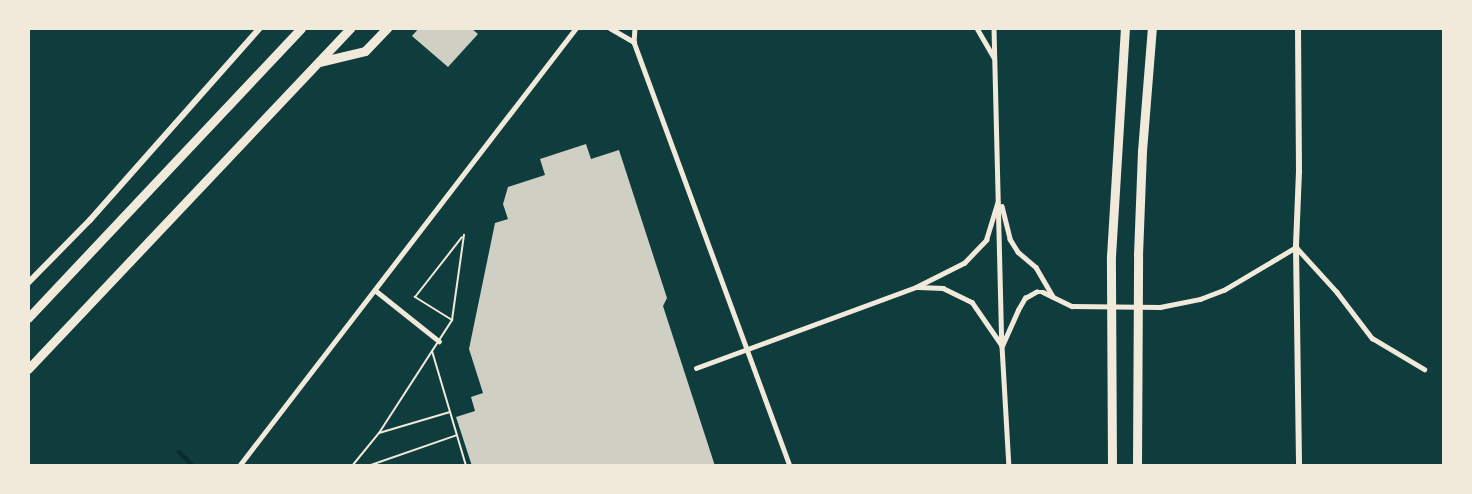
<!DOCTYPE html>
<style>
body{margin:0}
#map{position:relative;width:1472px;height:494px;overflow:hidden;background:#0f3d3e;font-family:Poppins,sans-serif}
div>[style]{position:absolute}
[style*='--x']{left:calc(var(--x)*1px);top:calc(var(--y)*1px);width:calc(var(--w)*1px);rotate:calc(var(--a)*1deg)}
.stream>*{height:4px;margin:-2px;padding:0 2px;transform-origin:2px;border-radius:2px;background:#0a2a2b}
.building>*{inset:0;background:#cfcfc3}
.service>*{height:2px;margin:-1px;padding:0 1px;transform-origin:1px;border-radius:1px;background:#f1e9da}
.minor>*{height:4.5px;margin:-2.25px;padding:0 2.25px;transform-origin:2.25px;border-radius:2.25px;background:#f1e9da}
.tertiary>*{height:6px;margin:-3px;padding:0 3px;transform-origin:3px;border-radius:3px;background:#f1e9da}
.motorway>*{height:9px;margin:-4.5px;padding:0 4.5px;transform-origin:4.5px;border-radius:4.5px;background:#f1e9da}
span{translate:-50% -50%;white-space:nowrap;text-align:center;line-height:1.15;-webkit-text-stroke:5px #f1e9da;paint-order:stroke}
.frame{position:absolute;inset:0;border:30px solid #f1e9da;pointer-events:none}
</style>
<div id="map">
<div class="stream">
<div style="--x:179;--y:452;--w:20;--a:45"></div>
</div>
<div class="building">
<div style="clip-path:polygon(419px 28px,471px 28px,478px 34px,448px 67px,412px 36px)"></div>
<div style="clip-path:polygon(586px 144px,591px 159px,619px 150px,667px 298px,663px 306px,715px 466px,472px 466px,456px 417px,475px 411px,471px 397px,483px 393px,469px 349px,495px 223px,508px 219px,503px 204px,508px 187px,545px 175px,540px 159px)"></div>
</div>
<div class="service">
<div style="--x:452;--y:320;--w:44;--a:-148.1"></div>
<div style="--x:415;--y:297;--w:76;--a:-51.9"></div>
<div style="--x:432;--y:351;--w:120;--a:73.5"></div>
<div style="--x:379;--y:433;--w:74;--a:-16.5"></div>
<div style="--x:352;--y:466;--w:43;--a:-50.7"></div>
<div style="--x:379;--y:433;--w:135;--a:-57.1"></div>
<div style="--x:452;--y:320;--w:86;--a:-82"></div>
<div style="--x:368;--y:466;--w:94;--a:-19.2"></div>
</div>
<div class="minor">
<div style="--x:610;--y:28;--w:28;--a:30"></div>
<div style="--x:635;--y:28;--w:14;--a:94"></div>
<div style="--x:634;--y:42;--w:452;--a:69.8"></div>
<div style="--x:977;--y:28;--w:34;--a:60"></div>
<div style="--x:994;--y:28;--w:318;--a:88.6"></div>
<div style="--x:1002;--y:346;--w:120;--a:86.7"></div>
<div style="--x:1002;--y:206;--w:34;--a:76"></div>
<div style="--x:1010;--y:239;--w:15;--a:58"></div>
<div style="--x:1018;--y:252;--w:23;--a:40"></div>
<div style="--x:1036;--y:267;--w:34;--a:60"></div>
<div style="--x:918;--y:287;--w:25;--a:2"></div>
<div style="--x:943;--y:288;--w:32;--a:26"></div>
<div style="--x:972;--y:302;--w:51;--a:55.4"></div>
<div style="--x:375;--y:290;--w:82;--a:38.6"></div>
<div style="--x:1002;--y:346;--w:39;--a:-66"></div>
<div style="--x:1018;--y:310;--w:14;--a:-60"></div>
<div style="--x:1025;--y:298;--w:13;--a:-29"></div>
<div style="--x:1036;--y:292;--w:7;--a:0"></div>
<div style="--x:1043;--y:292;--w:32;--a:26"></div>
<div style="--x:1072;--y:306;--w:88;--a:0.7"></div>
<div style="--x:1160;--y:307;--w:41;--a:-11.3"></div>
<div style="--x:1200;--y:299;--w:26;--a:-21"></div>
<div style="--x:1224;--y:290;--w:84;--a:-30.8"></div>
<div style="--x:1296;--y:247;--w:61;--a:47.7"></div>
<div style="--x:1337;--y:292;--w:58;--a:52.7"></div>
<div style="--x:1372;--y:338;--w:61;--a:30.8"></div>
<div style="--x:696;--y:368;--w:234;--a:-20.2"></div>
<div style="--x:916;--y:287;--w:54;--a:-26.6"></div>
<div style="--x:964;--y:263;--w:32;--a:-46"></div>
<div style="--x:986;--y:240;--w:39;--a:-73"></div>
<div style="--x:239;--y:466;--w:553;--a:-52.43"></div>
</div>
<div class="tertiary">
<div style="--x:1298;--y:28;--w:143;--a:89.6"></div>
<div style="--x:1299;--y:171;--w:76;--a:92.3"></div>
<div style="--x:1296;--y:247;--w:219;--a:89.2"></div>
<div style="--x:28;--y:283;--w:88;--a:-45.5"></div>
<div style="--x:90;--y:220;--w:256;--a:-48.5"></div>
</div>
<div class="motorway">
<div style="--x:319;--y:62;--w:47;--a:-13.4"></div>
<div style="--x:365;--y:51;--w:32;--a:-46"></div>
<div style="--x:28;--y:318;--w:398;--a:-46.7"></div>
<div style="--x:28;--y:369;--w:469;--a:-46.6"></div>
<div style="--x:1112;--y:466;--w:210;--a:-90.3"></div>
<div style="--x:1111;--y:256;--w:228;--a:-86.5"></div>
<div style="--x:1137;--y:466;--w:211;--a:-89.7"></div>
<div style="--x:1138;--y:255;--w:104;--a:-87.8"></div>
<div style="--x:1142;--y:151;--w:123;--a:-85.4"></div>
</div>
<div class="frame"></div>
</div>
